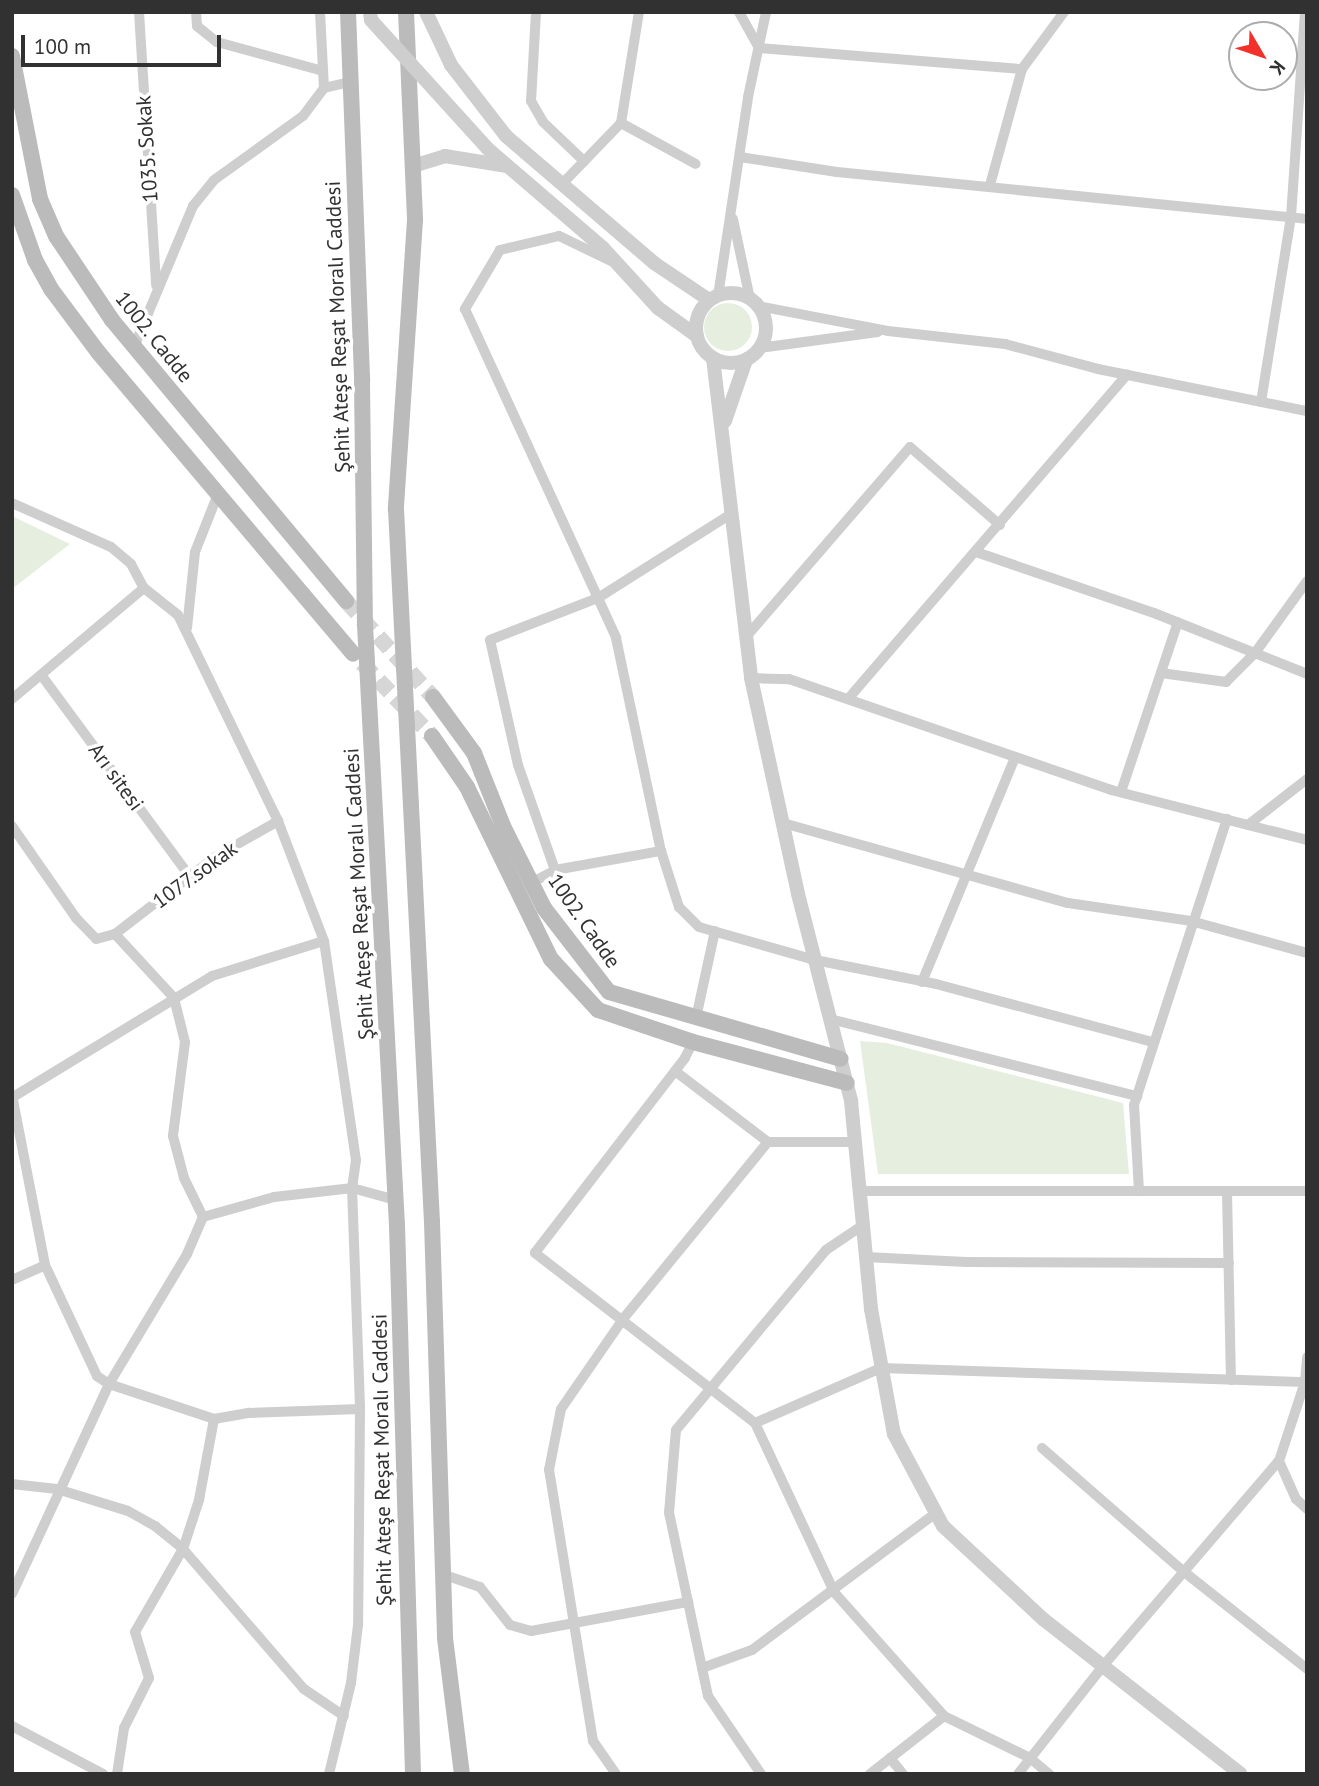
<!DOCTYPE html>
<meta charset="utf-8">
<style>
body{margin:0}
#map{position:relative;width:1319px;height:1786px;overflow:hidden;background:#fff;font-family:"PT Sans",sans-serif}
div>[style]{position:absolute}
[style*='--x']{left:calc(var(--x)*1px);top:calc(var(--y)*1px);width:calc(var(--w)*1px);rotate:calc(var(--a)*1deg)}
.green>*{inset:0;background:#e6efdf}
.round{border-radius:50%}
.secondary-tunnel>*{height:16px;margin-top:-8px;transform-origin:0;background:repeating-linear-gradient(90deg,#d6d6d6 0 16px,transparent 0 24px)}
.minor>*{height:10px;margin:-5px;padding:0 5px;transform-origin:5px;border-radius:5px;background:#cecece}
.tertiary>*{height:14px;margin:-7px;padding:0 7px;transform-origin:7px;border-radius:7px;background:#cecece}
.tertiary>.ring{margin:-7px;padding:0;box-sizing:content-box;background:none;border:14px solid #cecece;border-radius:50%}
.secondary>*{height:16px;margin:-8px;padding:0 8px;transform-origin:8px;border-radius:8px;background:#bbb}
.tertiary-bridge>*{height:14px;margin:-7px;padding:0 7px;transform-origin:7px;border-radius:7px;background:#cecece}
span{translate:-50% -50%;white-space:nowrap;text-align:center;line-height:1.15;-webkit-text-stroke:7px #fff;paint-order:stroke}
.street-label{font-size:21px;color:#313131}
.frame{position:absolute;inset:0;border:14px solid #313131;pointer-events:none}
.north{position:absolute;left:1228px;top:21px;width:70px;height:70px;box-sizing:border-box;background:#fff;border:2px solid #adadad;border-radius:50%;rotate:129deg;font-size:19px;font-weight:700;line-height:28px;text-align:center;color:#313131}
.north::after{content:'';display:block;margin:auto;width:24px;height:32px;background:#f2322a;clip-path:polygon(50% 0,100% 100%,50% 72%,0 100%)}
.scale{position:absolute;left:21px;top:35px;width:200px;height:32px;box-sizing:border-box;border:4px solid #313131;border-top:0;padding-left:9px;font-size:21px;line-height:24px;white-space:nowrap;color:#313131;-webkit-text-stroke:5px #fff;paint-order:stroke}
</style>
<div id="map">
<div class="green">
<div class="round" style="left:704px;top:303px;width:48px;height:48px"></div>
<div style="clip-path:polygon(12px 516px,70px 544px,12px 589px)"></div>
<div style="clip-path:polygon(860px 1041px,887px 1043px,1123px 1103px,1129px 1174px,878px 1174px)"></div>
</div>
<div class="secondary-tunnel">
<div style="--x:346;--y:601;--w:130;--a:47.8"></div>
<div style="--x:362;--y:663;--w:101;--a:46.2"></div>
</div>
<div class="minor">
<div style="--x:139;--y:12;--w:274;--a:86.4"></div>
<div style="--x:196;--y:12;--w:14;--a:86"></div>
<div style="--x:197;--y:26;--w:26;--a:39"></div>
<div style="--x:217;--y:42;--w:110;--a:15.3"></div>
<div style="--x:320;--y:12;--w:76;--a:87"></div>
<div style="--x:536;--y:12;--w:89;--a:93.2"></div>
<div style="--x:531;--y:101;--w:24;--a:60"></div>
<div style="--x:543;--y:122;--w:57;--a:43.6"></div>
<div style="--x:739;--y:12;--w:41;--a:60.9"></div>
<div style="--x:759;--y:48;--w:264;--a:4.6"></div>
<div style="--x:621;--y:123;--w:85;--a:28.7"></div>
<div style="--x:740;--y:157;--w:98;--a:8.8"></div>
<div style="--x:837;--y:172;--w:472;--a:5.7"></div>
<div style="--x:562;--y:184;--w:85;--a:-46"></div>
<div style="--x:621;--y:123;--w:112;--a:-80.8"></div>
<div style="--x:990;--y:185;--w:120;--a:-74.6"></div>
<div style="--x:1022;--y:69;--w:71;--a:-53.6"></div>
<div style="--x:733;--y:219;--w:82;--a:78"></div>
<div style="--x:611;--y:261;--w:58;--a:-154.3"></div>
<div style="--x:559;--y:236;--w:61;--a:166.7"></div>
<div style="--x:500;--y:250;--w:69;--a:120.7"></div>
<div style="--x:465;--y:309;--w:362;--a:65.3"></div>
<div style="--x:616;--y:638;--w:218;--a:78.1"></div>
<div style="--x:661;--y:851;--w:59;--a:72.2"></div>
<div style="--x:679;--y:907;--w:28;--a:45"></div>
<div style="--x:699;--y:927;--w:121;--a:15.9"></div>
<div style="--x:815;--y:960;--w:123;--a:11.2"></div>
<div style="--x:936;--y:984;--w:225;--a:15"></div>
<div style="--x:718;--y:296;--w:201;--a:-81.4"></div>
<div style="--x:748;--y:97;--w:87;--a:-78"></div>
<div style="--x:758;--y:306;--w:132;--a:10.9"></div>
<div style="--x:888;--y:331;--w:118;--a:6.3"></div>
<div style="--x:1005;--y:344;--w:96;--a:15"></div>
<div style="--x:1098;--y:369;--w:213;--a:11.4"></div>
<div style="--x:134;--y:347;--w:153;--a:-67.3"></div>
<div style="--x:193;--y:206;--w:33;--a:-51"></div>
<div style="--x:214;--y:180;--w:110;--a:-35.7"></div>
<div style="--x:303;--y:116;--w:35;--a:-53"></div>
<div style="--x:324;--y:88;--w:27;--a:-13"></div>
<div style="--x:759;--y:348;--w:120;--a:-7.7"></div>
<div style="--x:1261;--y:402;--w:187;--a:-80.8"></div>
<div style="--x:1291;--y:217;--w:205;--a:-86.1"></div>
<div style="--x:12;--y:503;--w:108;--a:24"></div>
<div style="--x:111;--y:547;--w:26;--a:40"></div>
<div style="--x:131;--y:564;--w:27;--a:62"></div>
<div style="--x:144;--y:588;--w:43;--a:38.5"></div>
<div style="--x:178;--y:615;--w:229;--a:64.1"></div>
<div style="--x:278;--y:821;--w:129;--a:69"></div>
<div style="--x:324;--y:941;--w:221;--a:81.7"></div>
<div style="--x:356;--y:1160;--w:28;--a:98"></div>
<div style="--x:352;--y:1188;--w:221;--a:87.9"></div>
<div style="--x:360;--y:1409;--w:216;--a:90.5"></div>
<div style="--x:358;--y:1625;--w:58;--a:96.9"></div>
<div style="--x:351;--y:1683;--w:94;--a:103.6"></div>
<div style="--x:976;--y:552;--w:188;--a:18.9"></div>
<div style="--x:1154;--y:613;--w:165;--a:21.7"></div>
<div style="--x:187;--y:628;--w:76;--a:-84"></div>
<div style="--x:195;--y:552;--w:62;--a:-68.4"></div>
<div style="--x:746;--y:637;--w:251;--a:-49.2"></div>
<div style="--x:910;--y:447;--w:119;--a:40.9"></div>
<div style="--x:1161;--y:673;--w:66;--a:7.9"></div>
<div style="--x:1226;--y:682;--w:41;--a:-45"></div>
<div style="--x:1255;--y:653;--w:89;--a:-54.2"></div>
<div style="--x:42;--y:676;--w:250;--a:53.6"></div>
<div style="--x:751;--y:678;--w:38;--a:2"></div>
<div style="--x:789;--y:679;--w:341;--a:19"></div>
<div style="--x:1111;--y:790;--w:202;--a:14.3"></div>
<div style="--x:12;--y:699;--w:172;--a:-40.1"></div>
<div style="--x:848;--y:699;--w:428;--a:-49.3"></div>
<div style="--x:1121;--y:792;--w:179;--a:-71.5"></div>
<div style="--x:783;--y:823;--w:296;--a:15.7"></div>
<div style="--x:1068;--y:903;--w:124;--a:8.3"></div>
<div style="--x:1191;--y:921;--w:120;--a:15.4"></div>
<div style="--x:1248;--y:825;--w:75;--a:-37.9"></div>
<div style="--x:12;--y:826;--w:112;--a:55.2"></div>
<div style="--x:76;--y:918;--w:29;--a:46"></div>
<div style="--x:96;--y:939;--w:20;--a:-15"></div>
<div style="--x:115;--y:934;--w:126;--a:-37.6"></div>
<div style="--x:215;--y:857;--w:73;--a:-29.7"></div>
<div style="--x:555;--y:870;--w:111;--a:-109.4"></div>
<div style="--x:518;--y:765;--w:128;--a:-102.6"></div>
<div style="--x:490;--y:640;--w:116;--a:-21.3"></div>
<div style="--x:598;--y:598;--w:157;--a:-32.3"></div>
<div style="--x:531;--y:883;--w:27;--a:-28"></div>
<div style="--x:555;--y:870;--w:108;--a:-10.2"></div>
<div style="--x:115;--y:934;--w:87;--a:47.3"></div>
<div style="--x:174;--y:998;--w:45;--a:76"></div>
<div style="--x:185;--y:1042;--w:95;--a:97.3"></div>
<div style="--x:173;--y:1136;--w:43;--a:75.3"></div>
<div style="--x:184;--y:1178;--w:43;--a:64"></div>
<div style="--x:922;--y:982;--w:243;--a:-67.5"></div>
<div style="--x:696;--y:1018;--w:89;--a:-77.7"></div>
<div style="--x:830;--y:1019;--w:317;--a:14.1"></div>
<div style="--x:693;--y:1042;--w:18;--a:117"></div>
<div style="--x:685;--y:1058;--w:246;--a:127.6"></div>
<div style="--x:535;--y:1253;--w:278;--a:37.7"></div>
<div style="--x:755;--y:1423;--w:187;--a:64.9"></div>
<div style="--x:834;--y:1592;--w:166;--a:48.4"></div>
<div style="--x:944;--y:1716;--w:96;--a:26"></div>
<div style="--x:1030;--y:1758;--w:25;--a:40"></div>
<div style="--x:675;--y:1071;--w:117;--a:37.4"></div>
<div style="--x:12;--y:1095;--w:173;--a:79"></div>
<div style="--x:45;--y:1265;--w:123;--a:64.9"></div>
<div style="--x:97;--y:1376;--w:14;--a:34"></div>
<div style="--x:109;--y:1384;--w:111;--a:18.4"></div>
<div style="--x:214;--y:1419;--w:36;--a:-10"></div>
<div style="--x:249;--y:1413;--w:111;--a:-2.1"></div>
<div style="--x:13;--y:1097;--w:233;--a:-31.3"></div>
<div style="--x:212;--y:976;--w:117;--a:-17.4"></div>
<div style="--x:860;--y:1191;--w:447;--a:0"></div>
<div style="--x:1139;--y:1191;--w:86;--a:-93.3"></div>
<div style="--x:1134;--y:1105;--w:301;--a:-72"></div>
<div style="--x:1227;--y:1191;--w:189;--a:88.8"></div>
<div style="--x:203;--y:1217;--w:74;--a:-15.7"></div>
<div style="--x:274;--y:1197;--w:79;--a:-6.6"></div>
<div style="--x:352;--y:1188;--w:46;--a:15.3"></div>
<div style="--x:866;--y:1257;--w:100;--a:2.9"></div>
<div style="--x:966;--y:1262;--w:263;--a:0.2"></div>
<div style="--x:12;--y:1280;--w:36;--a:-24"></div>
<div style="--x:755;--y:1423;--w:137;--a:-23.6"></div>
<div style="--x:881;--y:1368;--w:426;--a:1.9"></div>
<div style="--x:1042;--y:1448;--w:187;--a:41.1"></div>
<div style="--x:1183;--y:1571;--w:158;--a:38.3"></div>
<div style="--x:1279;--y:1461;--w:42;--a:65.9"></div>
<div style="--x:1296;--y:1499;--w:15;--a:42"></div>
<div style="--x:12;--y:1484;--w:45;--a:6.3"></div>
<div style="--x:57;--y:1489;--w:74;--a:17.2"></div>
<div style="--x:128;--y:1511;--w:31;--a:29"></div>
<div style="--x:155;--y:1526;--w:36;--a:39"></div>
<div style="--x:183;--y:1549;--w:185;--a:49.2"></div>
<div style="--x:304;--y:1689;--w:48;--a:34"></div>
<div style="--x:442;--y:1574;--w:40;--a:18.9"></div>
<div style="--x:480;--y:1587;--w:48;--a:51.7"></div>
<div style="--x:510;--y:1625;--w:22;--a:16"></div>
<div style="--x:531;--y:1631;--w:160;--a:-10.5"></div>
<div style="--x:12;--y:1594;--w:231;--a:-65.2"></div>
<div style="--x:109;--y:1384;--w:152;--a:-59"></div>
<div style="--x:187;--y:1254;--w:40;--a:-66.6"></div>
<div style="--x:702;--y:1668;--w:53;--a:-19.8"></div>
<div style="--x:752;--y:1650;--w:229;--a:-36.7"></div>
<div style="--x:12;--y:1726;--w:103;--a:27.8"></div>
<div style="--x:890;--y:1758;--w:21;--a:51"></div>
<div style="--x:117;--y:1774;--w:47;--a:-81.3"></div>
<div style="--x:124;--y:1728;--w:56;--a:-63.4"></div>
<div style="--x:149;--y:1678;--w:48;--a:-106.9"></div>
<div style="--x:135;--y:1632;--w:96;--a:-60"></div>
<div style="--x:183;--y:1549;--w:52;--a:-71.9"></div>
<div style="--x:199;--y:1500;--w:82;--a:-79.5"></div>
<div style="--x:616;--y:1774;--w:40;--a:-124.9"></div>
<div style="--x:593;--y:1741;--w:275;--a:-99.2"></div>
<div style="--x:549;--y:1470;--w:62;--a:-78.9"></div>
<div style="--x:561;--y:1409;--w:109;--a:-55.4"></div>
<div style="--x:623;--y:1319;--w:229;--a:-50.7"></div>
<div style="--x:768;--y:1142;--w:87;--a:0"></div>
<div style="--x:761;--y:1774;--w:94;--a:-124.2"></div>
<div style="--x:708;--y:1696;--w:187;--a:-102"></div>
<div style="--x:669;--y:1513;--w:83;--a:-85.2"></div>
<div style="--x:676;--y:1430;--w:234;--a:-50.2"></div>
<div style="--x:826;--y:1250;--w:45;--a:-34"></div>
<div style="--x:870;--y:1774;--w:94;--a:-38.1"></div>
<div style="--x:1018;--y:1774;--w:137;--a:-51.8"></div>
<div style="--x:1103;--y:1666;--w:270;--a:-49.4"></div>
<div style="--x:1279;--y:1461;--w:83;--a:-71.8"></div>
<div style="--x:1305;--y:1382;--w:25;--a:-85"></div>
</div>
<div class="tertiary">
<div style="--x:426;--y:12;--w:59;--a:64.7"></div>
<div style="--x:451;--y:65;--w:90;--a:52.2"></div>
<div style="--x:506;--y:136;--w:195;--a:40.6"></div>
<div style="--x:654;--y:263;--w:66;--a:33.9"></div>
<div style="--x:488;--y:149;--w:152;--a:40.7"></div>
<div style="--x:603;--y:248;--w:81;--a:47.5"></div>
<div style="--x:658;--y:308;--w:48;--a:35.7"></div>
<div style="--x:413;--y:166;--w:34;--a:-17"></div>
<div style="--x:445;--y:156;--w:63;--a:9.2"></div>
<div class="ring" style="left:696px;top:293px;width:56px;height:56px"></div>
<div style="--x:713;--y:358;--w:322;--a:83.2"></div>
<div style="--x:751;--y:678;--w:221;--a:77.7"></div>
<div style="--x:798;--y:894;--w:214;--a:75.6"></div>
<div style="--x:851;--y:1101;--w:209;--a:84.5"></div>
<div style="--x:871;--y:1309;--w:127;--a:79.6"></div>
<div style="--x:894;--y:1434;--w:104;--a:62"></div>
<div style="--x:943;--y:1526;--w:137;--a:42.9"></div>
<div style="--x:1043;--y:1619;--w:251;--a:38.1"></div>
<div style="--x:725;--y:421;--w:65;--a:-71"></div>
</div>
<div class="secondary">
<div style="--x:348;--y:12;--w:370;--a:87.8"></div>
<div style="--x:362;--y:382;--w:243;--a:89.3"></div>
<div style="--x:365;--y:625;--w:601;--a:86.95"></div>
<div style="--x:397;--y:1225;--w:549;--a:88.33"></div>
<div style="--x:406;--y:12;--w:208;--a:87.5"></div>
<div style="--x:415;--y:220;--w:290;--a:93.8"></div>
<div style="--x:396;--y:509;--w:714;--a:87.11"></div>
<div style="--x:432;--y:1222;--w:416;--a:88.2"></div>
<div style="--x:445;--y:1638;--w:137;--a:82.9"></div>
<div style="--x:12;--y:56;--w:146;--a:78.9"></div>
<div style="--x:40;--y:199;--w:40;--a:66.6"></div>
<div style="--x:56;--y:236;--w:101;--a:56.3"></div>
<div style="--x:112;--y:320;--w:366;--a:50.2"></div>
<div style="--x:12;--y:195;--w:69;--a:70.5"></div>
<div style="--x:35;--y:260;--w:33;--a:61"></div>
<div style="--x:51;--y:289;--w:79;--a:53.3"></div>
<div style="--x:98;--y:352;--w:395;--a:49.8"></div>
<div style="--x:433;--y:697;--w:69;--a:53.8"></div>
<div style="--x:474;--y:753;--w:79;--a:68.3"></div>
<div style="--x:503;--y:826;--w:92;--a:63.4"></div>
<div style="--x:544;--y:908;--w:106;--a:52.3"></div>
<div style="--x:609;--y:992;--w:241;--a:16.1"></div>
<div style="--x:432;--y:736;--w:62;--a:55.5"></div>
<div style="--x:467;--y:787;--w:191;--a:64"></div>
<div style="--x:551;--y:959;--w:69;--a:47.3"></div>
<div style="--x:598;--y:1010;--w:100;--a:18.6"></div>
<div style="--x:693;--y:1042;--w:159;--a:14.9"></div>
</div>
<div class="tertiary-bridge">
<div style="--x:370;--y:12;--w:8;--a:83"></div>
<div style="--x:371;--y:20;--w:174;--a:47.8"></div>
</div>
<div class="street-label">
<span style="left:147px;top:149px;rotate:-94deg">1035. Sokak</span>
<span style="left:338px;top:327px;rotate:-92deg">Şehit Ateşe Reşat Moralı Caddesi</span>
<span style="left:154px;top:337px;rotate:51deg">1002. Cadde</span>
<span style="left:116px;top:777px;rotate:54deg">Arı sitesi</span>
<span style="left:195px;top:875px;rotate:-36deg">1077.sokak</span>
<span style="left:359px;top:894px;rotate:-93deg">Şehit Ateşe Reşat Moralı Caddesi</span>
<span style="left:584px;top:921px;rotate:55deg">1002. Cadde</span>
<span style="left:382px;top:1460px;rotate:-91deg">Şehit Ateşe Reşat Moralı Caddesi</span>
</div>
<div class="frame"></div>
<div class="north">K</div>
<div class="scale">100 m</div>
</div>
